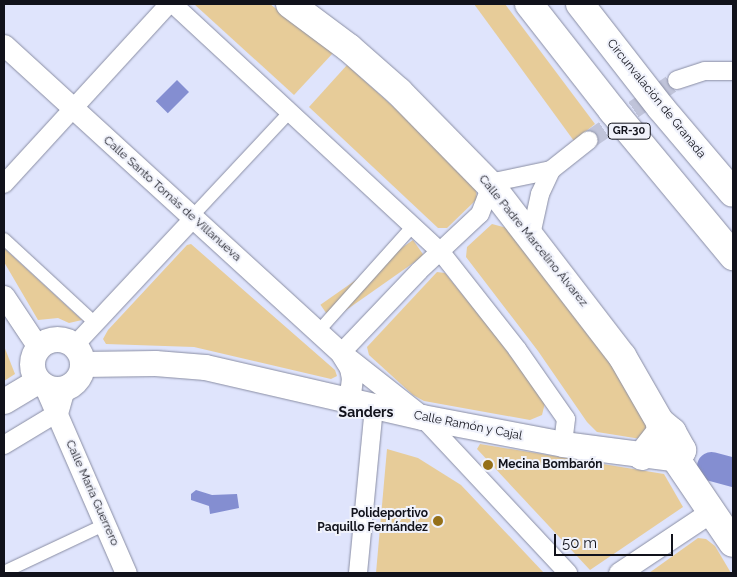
<!DOCTYPE html>
<meta charset="utf-8">
<style>
body{margin:0}
#map{position:relative;width:737px;height:577px;overflow:hidden;background:#dfe4fc;font-family:Raleway,sans-serif}
div>[style]{position:absolute}
[style*='--x']{left:calc(var(--x)*1px);top:calc(var(--y)*1px);width:calc(var(--w)*1px);rotate:calc(var(--a)*1deg)}
.green>*{inset:0;background:#e7cc99;transform-origin:0 0}
.water>*{inset:0;background:#848ed1;transform-origin:0 0}
.river>*{height:29px;margin:-14.5px;padding:0 14.5px;transform-origin:14.5px;border-radius:14.5px;background:#848ed1}
.minor-tunnel>*{height:18px;margin-top:-9px;transform-origin:0;background:repeating-linear-gradient(90deg,#c0c4da 0 18px,transparent 0 27px)}
.roads{filter:drop-shadow(0 0 1px #898da3) drop-shadow(0 0 1px #898da3)}
.pedestrian>*{height:12px;margin:-6px;padding:0 6px;transform-origin:6px;border-radius:6px;background:#fff}
.minor>*{height:18px;margin:-9px;padding:0 9px;transform-origin:9px;border-radius:9px;background:#fff}
.tertiary>*{height:21px;margin:-10.5px;padding:0 10.5px;transform-origin:10.5px;border-radius:10.5px;background:#fff}
.secondary>*{height:25px;margin:-12.5px;padding:0 12.5px;transform-origin:12.5px;border-radius:12.5px;background:#fff}
.secondary>.ring{margin:-12.5px;padding:0;box-sizing:content-box;background:none;border:25px solid #fff;border-radius:50%}
.primary>*{height:28px;margin:-14px;padding:0 14px;transform-origin:14px;border-radius:14px;background:#fff}
.motorway>*{height:28px;margin:-14px;padding:0 14px;transform-origin:14px;border-radius:14px;background:#fff}
.dots>*{width:14px;height:14px;translate:-50% -50%;box-sizing:border-box;border:2px solid #f0f2fb;border-radius:50%}
span{translate:-50% -50%;white-space:nowrap;text-align:center;line-height:1.15;-webkit-text-stroke:4px #f0f2fb;paint-order:stroke}
.shield-label span{padding:1px 4px;background:#f0f2fb;border:1px solid;border-radius:4px;-webkit-text-stroke-width:0}
.shield-label{font-size:11px;color:#11121b;font-weight:700}
.street-label{font-size:12px;color:#11121b}
.poi-label{font-size:12px;color:#11121b;font-weight:700}
.left{translate:0 -50%;text-align:left}
.right{translate:-100% -50%;text-align:right}
.neighbourhood-label{font-size:14px;color:#11121b;font-weight:700}
.frame{position:absolute;inset:0;border:5px solid #11121b;pointer-events:none}
.scale{position:absolute;left:554px;top:534px;width:119px;height:22px;box-sizing:border-box;border:2px solid #11121b;border-top:0;padding-left:6px;font-size:15px;line-height:18px;white-space:nowrap;color:#11121b;-webkit-text-stroke:4px #f0f2fb;paint-order:stroke}
</style>
<div id="map">
<div class="green">
<div style="clip-path:polygon(194px 4px,270px 4px,333px 53px,294px 95px)"></div>
<div style="clip-path:polygon(474px 4px,505px 4px,595px 124px,574px 141px)"></div>
<div style="clip-path:polygon(347px 65px,417px 128px,476px 190px,477px 199px,447px 228px,438px 228px,309px 107px)"></div>
<div style="clip-path:polygon(492px 224px,507px 228px,608px 360px,647px 419px,647px 433px,641px 439px,597px 432px,587px 422px,538px 351px,466px 257px,467px 247px)"></div>
<div style="left:413px;top:240px;width:19px;height:113px;rotate:55deg"></div>
<div style="clip-path:polygon(191px 244px,335px 370px,337px 376px,331px 379px,194px 347px,106px 344px,103px 339px,108px 330px,187px 245px)"></div>
<div style="clip-path:polygon(4px 248px,82px 320px,69px 323px,58px 318px,38px 320px,4px 262px)"></div>
<div style="clip-path:polygon(437px 272px,445px 273px,496px 336px,545px 403px,542px 415px,530px 420px,424px 401px,413px 395px,369px 355px,367px 347px)"></div>
<div style="clip-path:polygon(4px 346px,15px 374px,4px 381px)"></div>
<div style="clip-path:polygon(480px 444px,664px 474px,683px 507px,590px 570px,477px 449px)"></div>
<div style="clip-path:polygon(387px 449px,418px 458px,461px 485px,544px 573px,376px 573px)"></div>
<div style="clip-path:polygon(698px 538px,706px 539px,715px 546px,731px 573px,649px 573px)"></div>
</div>
<div class="water">
<div style="left:177px;top:80px;width:17px;height:30px;rotate:45deg"></div>
<div style="clip-path:polygon(196px 490px,212px 495px,237px 494px,239px 508px,210px 514px,209px 506px,191px 500px,191px 494px)"></div>
</div>
<div class="river">
<div style="--x:711;--y:466;--w:23;--a:15"></div>
</div>
<div class="minor-tunnel">
<div style="--x:589;--y:140;--w:107;--a:-34.3"></div>
</div>
<div class="roads">
<div class="pedestrian">
<div style="--x:199;--y:209;--w:129;--a:-46.9"></div>
<div style="--x:4;--y:239;--w:124;--a:42.7"></div>
<div style="--x:324;--y:325;--w:129;--a:-48.1"></div>
<div style="--x:4;--y:572;--w:113;--a:-25.2"></div>
</div>
<div class="minor">
<div style="--x:173;--y:4;--w:364;--a:42.8"></div>
<div style="--x:440;--y:251;--w:125;--a:51.8"></div>
<div style="--x:517;--y:349;--w:85;--a:55"></div>
<div style="--x:566;--y:419;--w:25;--a:97"></div>
<div style="--x:677;--y:80;--w:29;--a:-18"></div>
<div style="--x:705;--y:71;--w:28;--a:0"></div>
<div style="--x:4;--y:184;--w:244;--a:-47.5"></div>
<div style="--x:531;--y:235;--w:42;--a:-77.6"></div>
<div style="--x:540;--y:194;--w:26;--a:-65"></div>
<div style="--x:74;--y:346;--w:174;--a:-46.9"></div>
<div style="--x:341;--y:353;--w:113;--a:-46.4"></div>
<div style="--x:419;--y:271;--w:83;--a:-43.1"></div>
<div style="--x:480;--y:214;--w:30;--a:-69"></div>
<div style="--x:491;--y:186;--w:9;--a:-32"></div>
<div style="--x:499;--y:181;--w:53;--a:-11.9"></div>
<div style="--x:551;--y:170;--w:48;--a:-38.3"></div>
<div style="--x:422;--y:417;--w:214;--a:46.9"></div>
<div style="--x:4;--y:445;--w:62;--a:-31.1"></div>
<div style="--x:358;--y:573;--w:167;--a:-84.5"></div>
</div>
<div class="tertiary">
<div style="--x:4;--y:45;--w:457;--a:42.4"></div>
<div style="--x:341;--y:353;--w:103;--a:38.3"></div>
<div style="--x:4;--y:296;--w:61;--a:56.3"></div>
<div style="--x:342;--y:355;--w:15;--a:58"></div>
<div style="--x:350;--y:368;--w:10;--a:79"></div>
<div style="--x:352;--y:378;--w:23;--a:97"></div>
<div style="--x:45;--y:387;--w:203;--a:66.5"></div>
<div style="--x:57;--y:413;--w:25;--a:-74"></div>
<div style="--x:619;--y:573;--w:112;--a:-33.7"></div>
</div>
<div class="secondary">
<div class="ring" style="left:32px;top:339px;width:25px;height:25px"></div>
<div style="--x:82;--y:364;--w:73;--a:-0.8"></div>
<div style="--x:155;--y:363;--w:50;--a:4.6"></div>
<div style="--x:205;--y:367;--w:223;--a:13"></div>
<div style="--x:422;--y:417;--w:144;--a:10.8"></div>
<div style="--x:563;--y:444;--w:116;--a:7.4"></div>
<div style="--x:4;--y:401;--w:39;--a:-31"></div>
</div>
<div class="primary">
<div style="--x:290;--y:4;--w:74;--a:36.7"></div>
<div style="--x:349;--y:48;--w:67;--a:41.3"></div>
<div style="--x:399;--y:92;--w:132;--a:45.6"></div>
<div style="--x:491;--y:186;--w:215;--a:52.4"></div>
<div style="--x:622;--y:356;--w:76;--a:60.1"></div>
<div style="--x:660;--y:422;--w:16;--a:40"></div>
<div style="--x:672;--y:432;--w:21;--a:61"></div>
<div style="--x:682;--y:450;--w:10;--a:114"></div>
<div style="--x:667;--y:446;--w:117;--a:55.8"></div>
<div style="--x:642;--y:456;--w:31;--a:-52"></div>
<div style="--x:661;--y:432;--w:10;--a:-96"></div>
</div>
<div class="motorway">
<div style="--x:529;--y:4;--w:135;--a:51.9"></div>
<div style="--x:612;--y:110;--w:190;--a:50.3"></div>
<div style="--x:580;--y:4;--w:132;--a:52.1"></div>
<div style="--x:661;--y:108;--w:111;--a:49.7"></div>
</div>
</div>
<div class="dots">
<div style="left:488px;top:465px;background:#957019"></div>
<div style="left:438px;top:521px;background:#957019"></div>
</div>
<div class="shield-label">
<span style="left:629px;top:131px">GR-30</span>
</div>
<div class="street-label">
<span style="left:656px;top:99px;rotate:51deg">Circunvalación de Granada</span>
<span style="left:172px;top:199px;rotate:42deg">Calle Santo Tomás de Villanueva</span>
<span style="left:533px;top:241px;rotate:51deg">Calle Padre Marcelino Álvarez</span>
<span style="left:468px;top:426px;rotate:11deg">Calle Ramón y Cajal</span>
<span style="left:92px;top:493px;rotate:66deg">Calle María Guerrero</span>
</div>
<div class="poi-label">
<span class="left" style="left:498px;top:465px">Mecina Bombarón</span>
<span class="right" style="left:428px;top:521px">Polideportivo<br>Paquillo Fernández</span>
</div>
<div class="neighbourhood-label">
<span style="left:366px;top:412px">Sanders</span>
</div>
<div class="frame"></div>
<div class="scale">50 m</div>
</div>
